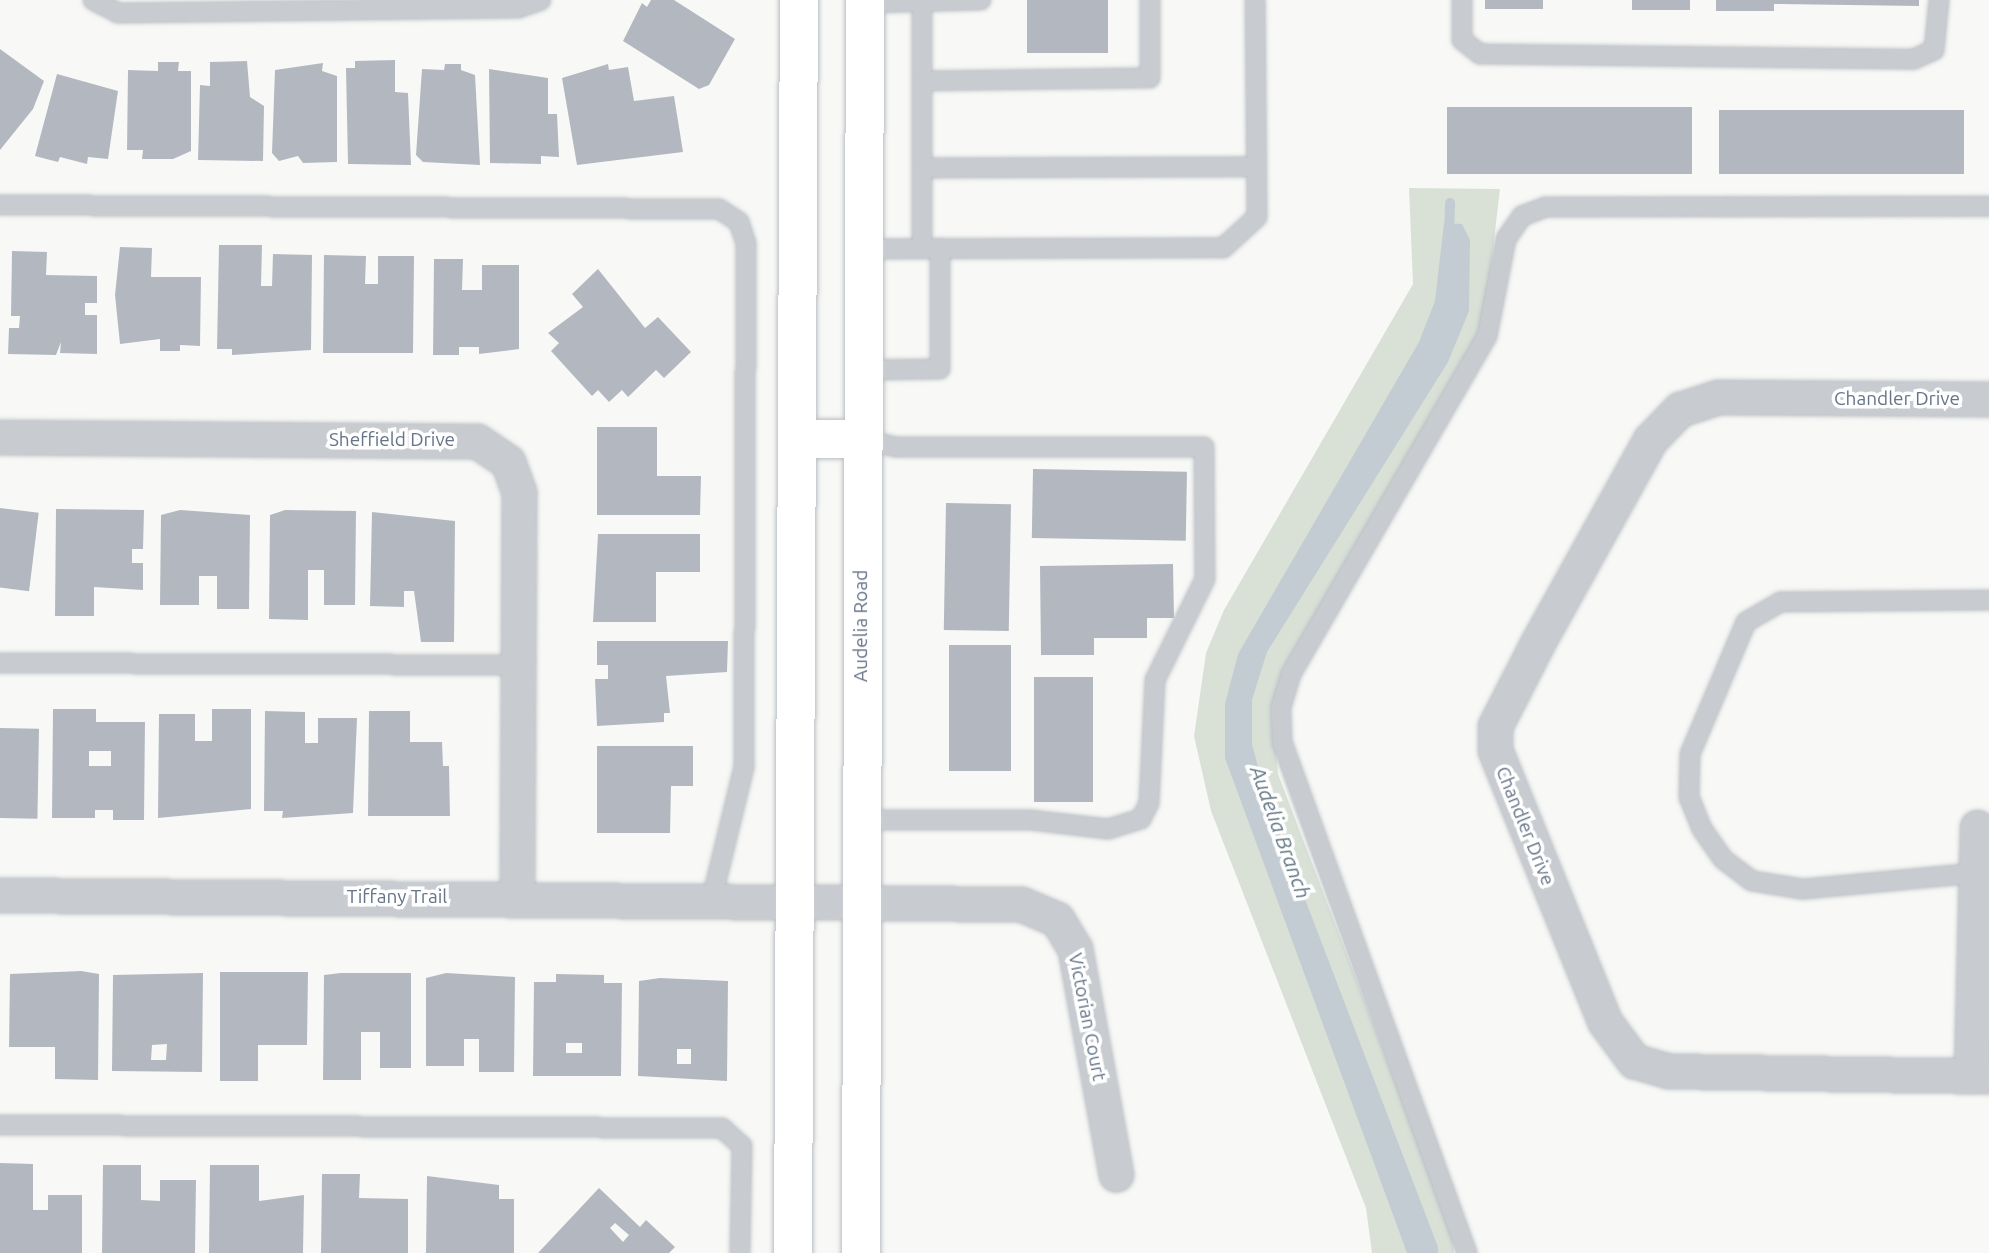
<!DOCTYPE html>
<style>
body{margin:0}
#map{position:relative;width:1989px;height:1253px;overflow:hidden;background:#f8f9f6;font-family:Ubuntu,sans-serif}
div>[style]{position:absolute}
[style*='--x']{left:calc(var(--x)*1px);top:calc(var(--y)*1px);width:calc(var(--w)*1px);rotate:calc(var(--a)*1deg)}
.green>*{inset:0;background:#d9e1d7}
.water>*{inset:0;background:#c3ccd2}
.stream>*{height:10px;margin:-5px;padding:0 5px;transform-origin:5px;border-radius:5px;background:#c3ccd2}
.building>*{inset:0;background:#b3b8c0;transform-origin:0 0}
.roads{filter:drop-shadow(0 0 2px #babec4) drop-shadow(0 0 2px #babec4)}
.lane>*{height:18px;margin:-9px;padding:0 9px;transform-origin:9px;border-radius:9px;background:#c8cbcf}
.street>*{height:33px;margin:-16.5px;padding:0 16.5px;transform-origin:16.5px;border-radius:16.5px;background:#c8cbcf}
.secondary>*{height:38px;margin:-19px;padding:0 19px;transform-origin:19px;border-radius:19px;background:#fff}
span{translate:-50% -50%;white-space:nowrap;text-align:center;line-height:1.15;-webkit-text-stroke:7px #fff;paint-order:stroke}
.street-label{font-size:19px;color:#667488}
.water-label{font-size:21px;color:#627683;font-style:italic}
</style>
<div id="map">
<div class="green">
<div style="clip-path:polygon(1409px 188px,1500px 189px,1486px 309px,1467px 364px,1288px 661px,1273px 720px,1278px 774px,1452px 1230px,1454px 1253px,1372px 1253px,1366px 1208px,1211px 811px,1194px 736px,1206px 653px,1224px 610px,1413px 284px)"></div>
</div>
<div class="water">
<div style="clip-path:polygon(1444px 223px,1462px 224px,1470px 240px,1469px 311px,1448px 362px,1267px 652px,1252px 700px,1252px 744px,1266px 797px,1438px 1247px,1438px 1253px,1407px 1253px,1225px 758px,1225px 704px,1238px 654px,1419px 342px,1435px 301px)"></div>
</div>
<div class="stream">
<div style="--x:1449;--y:234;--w:31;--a:-88"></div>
</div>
<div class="building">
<div style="clip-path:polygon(651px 0,674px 0,735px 39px,709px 85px,699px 89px,623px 41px,642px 3px,647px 7px)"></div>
<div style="left:1027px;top:0;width:81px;height:53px"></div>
<div style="left:1485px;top:0;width:58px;height:9px"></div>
<div style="left:1632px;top:0;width:58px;height:10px"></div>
<div style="clip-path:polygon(1716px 0,1919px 0,1919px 6px,1774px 4px,1774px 11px,1716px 11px)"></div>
<div style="clip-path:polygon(0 49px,44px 81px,33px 109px,0 150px)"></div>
<div style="clip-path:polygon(395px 60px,395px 92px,408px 93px,411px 165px,348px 164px,346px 68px,355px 68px,355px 61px)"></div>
<div style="clip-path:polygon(247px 61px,250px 97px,264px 106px,263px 161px,198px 160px,200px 85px,210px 86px,210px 62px)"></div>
<div style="clip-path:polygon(158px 62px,179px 62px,178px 71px,191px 71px,191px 151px,173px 159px,142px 159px,143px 150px,127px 150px,128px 70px,158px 71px)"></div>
<div style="clip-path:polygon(323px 63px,322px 71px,337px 76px,337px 162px,303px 163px,298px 156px,279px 161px,272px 153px,275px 70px)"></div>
<div style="clip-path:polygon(445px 64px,461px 64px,461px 70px,475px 75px,480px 165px,423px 162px,416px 155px,422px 69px,444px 70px)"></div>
<div style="clip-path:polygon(608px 64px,609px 70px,628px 67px,634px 101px,674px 96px,683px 152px,577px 165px,562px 78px)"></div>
<div style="clip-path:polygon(489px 69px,548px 78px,548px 114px,557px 114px,559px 157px,541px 156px,541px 164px,490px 163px)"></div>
<div style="clip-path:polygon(57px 74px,118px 91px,108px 159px,88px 157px,87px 164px,60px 157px,58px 162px,35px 156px)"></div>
<div style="left:1447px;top:107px;width:245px;height:67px"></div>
<div style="left:1719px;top:110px;width:245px;height:64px"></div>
<div style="clip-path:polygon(219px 245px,262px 245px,261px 286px,272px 286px,273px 254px,312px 255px,311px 350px,232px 355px,232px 349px,217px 349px)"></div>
<div style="clip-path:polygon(120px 247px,152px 248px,151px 277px,201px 277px,200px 346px,180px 345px,180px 351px,160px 351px,160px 339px,120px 344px,115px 295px)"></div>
<div style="clip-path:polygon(12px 251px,47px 252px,46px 275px,97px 276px,97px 303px,85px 303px,85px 315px,97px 315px,97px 354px,60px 353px,61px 342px,56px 355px,8px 354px,9px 328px,19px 328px,20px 316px,11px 316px)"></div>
<div style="clip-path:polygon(324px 255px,366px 256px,365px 284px,378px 284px,378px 256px,414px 256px,413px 353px,323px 353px)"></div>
<div style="clip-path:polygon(434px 259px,463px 259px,462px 290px,482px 290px,482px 265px,519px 265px,519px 349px,479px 354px,479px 347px,459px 347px,459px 355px,433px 355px)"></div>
<div style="clip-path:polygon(598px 269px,645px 328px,658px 317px,691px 352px,664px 378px,656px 370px,628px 397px,622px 390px,609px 402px,598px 390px,592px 396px,551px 351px,559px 343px,548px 333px,583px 307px,572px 294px)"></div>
<div style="clip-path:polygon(597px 427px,657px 427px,657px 476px,701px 476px,700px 515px,597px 515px)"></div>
<div style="left:1033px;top:469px;width:154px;height:69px;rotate:1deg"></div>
<div style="left:946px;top:503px;width:65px;height:127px;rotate:1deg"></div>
<div style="left:0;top:508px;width:39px;height:79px;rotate:7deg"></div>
<div style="clip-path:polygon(56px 509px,144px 510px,143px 549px,132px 549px,132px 563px,143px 563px,143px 590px,94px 587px,94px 616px,55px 616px)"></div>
<div style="clip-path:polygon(180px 510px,250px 515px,249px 609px,217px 609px,217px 576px,199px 576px,199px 605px,160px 605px,161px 515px)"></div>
<div style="clip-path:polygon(285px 510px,356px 511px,355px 605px,324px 605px,324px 570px,308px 570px,308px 620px,269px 619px,270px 515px)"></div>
<div style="clip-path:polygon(372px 512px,455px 521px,454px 642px,421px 642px,414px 591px,404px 591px,404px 607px,370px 606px)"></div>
<div style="clip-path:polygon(598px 534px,700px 534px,700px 572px,656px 572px,656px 622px,593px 622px)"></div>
<div style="clip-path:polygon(1173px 564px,1174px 618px,1147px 618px,1147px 638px,1094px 638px,1094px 655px,1041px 655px,1040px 566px)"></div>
<div style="clip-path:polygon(597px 641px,728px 641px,727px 672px,666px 676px,670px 713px,664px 713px,664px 722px,597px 726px,595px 679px,608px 679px,608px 665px,597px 665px)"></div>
<div style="left:949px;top:645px;width:62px;height:126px"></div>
<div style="left:1034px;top:677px;width:59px;height:125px"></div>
<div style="clip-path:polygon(evenodd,53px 709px,96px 709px,96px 722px,145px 722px,144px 820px,113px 820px,113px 810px,95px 810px,95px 818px,52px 818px,53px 709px,89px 751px,111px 751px,111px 766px,89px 766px,89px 751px)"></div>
<div style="clip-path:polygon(212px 709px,251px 709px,251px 809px,158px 818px,159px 714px,195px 714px,195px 741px,212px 741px)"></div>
<div style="clip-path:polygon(265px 711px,305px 712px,305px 743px,318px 743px,318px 718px,357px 718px,353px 813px,282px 818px,283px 811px,264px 811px)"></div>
<div style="clip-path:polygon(369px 711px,410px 711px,410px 742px,442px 742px,443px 766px,449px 766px,450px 816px,368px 816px)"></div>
<div style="left:0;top:728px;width:39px;height:90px;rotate:1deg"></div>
<div style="clip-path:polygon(597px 746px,693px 746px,693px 786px,671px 786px,670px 833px,597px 833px)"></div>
<div style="clip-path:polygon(81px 971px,99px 974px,98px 1080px,55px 1079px,55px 1047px,9px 1047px,10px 974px)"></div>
<div style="clip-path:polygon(220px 972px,308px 972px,307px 1045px,258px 1045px,258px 1081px,220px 1081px)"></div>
<div style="clip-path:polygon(evenodd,203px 973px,202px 1072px,112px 1071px,113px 975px,203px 973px,167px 1044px,166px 1060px,151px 1060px,152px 1045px,167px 1044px)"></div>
<div style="clip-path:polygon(341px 973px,411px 973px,411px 1068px,380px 1068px,380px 1032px,361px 1032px,361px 1080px,323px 1080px,324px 975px)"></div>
<div style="clip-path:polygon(446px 973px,515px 977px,514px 1072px,479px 1072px,479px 1039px,464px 1039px,464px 1066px,426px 1066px,426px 978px)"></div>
<div style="clip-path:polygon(evenodd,556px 974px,604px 975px,604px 983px,622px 983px,621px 1076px,533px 1076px,534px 982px,556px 982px,556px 974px,566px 1043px,582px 1043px,582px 1053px,566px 1053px,566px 1043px)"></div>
<div style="clip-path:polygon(evenodd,660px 978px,728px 981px,727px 1081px,638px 1076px,639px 981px,660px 978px,677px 1049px,691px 1049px,691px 1064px,677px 1064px,677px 1049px)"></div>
<div style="clip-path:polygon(0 1163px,33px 1164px,33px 1210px,48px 1210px,48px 1195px,82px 1195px,82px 1253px,0 1253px)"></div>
<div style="clip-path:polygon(103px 1165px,141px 1165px,141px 1200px,160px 1201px,160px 1180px,196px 1180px,195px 1253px,102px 1253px)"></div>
<div style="clip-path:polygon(210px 1165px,259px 1165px,259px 1201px,304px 1195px,303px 1253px,209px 1253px)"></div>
<div style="clip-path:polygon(322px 1174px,360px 1174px,359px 1198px,408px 1199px,408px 1253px,321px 1253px)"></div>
<div style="clip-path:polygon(427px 1176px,499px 1185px,499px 1199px,514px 1199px,514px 1253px,426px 1253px)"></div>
<div style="clip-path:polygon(evenodd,599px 1188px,640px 1227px,646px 1220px,675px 1247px,669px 1253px,538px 1253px,599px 1188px,615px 1223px,629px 1235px,623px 1242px,610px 1228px,615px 1223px)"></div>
</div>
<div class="roads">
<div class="lane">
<div style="--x:93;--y:0;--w:28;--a:27"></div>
<div style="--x:118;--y:13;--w:400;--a:-0.7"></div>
<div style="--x:518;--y:8;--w:24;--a:-19"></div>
<div style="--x:1462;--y:0;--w:40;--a:90"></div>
<div style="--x:1462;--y:40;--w:23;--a:38"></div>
<div style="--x:1480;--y:54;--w:434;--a:0.7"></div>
<div style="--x:1914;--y:59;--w:22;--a:-24"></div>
<div style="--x:1934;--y:50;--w:50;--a:-84.3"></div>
<div style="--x:865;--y:3;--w:116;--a:-1.5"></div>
<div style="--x:922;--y:3;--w:245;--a:90"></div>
<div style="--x:922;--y:81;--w:228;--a:-0.8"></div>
<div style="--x:1150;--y:78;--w:78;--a:-90"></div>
<div style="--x:922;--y:168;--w:333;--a:-0.2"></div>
<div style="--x:0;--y:205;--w:719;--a:0.32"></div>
<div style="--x:719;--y:209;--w:24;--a:33"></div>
<div style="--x:739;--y:222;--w:23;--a:72"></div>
<div style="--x:746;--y:244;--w:523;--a:90.22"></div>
<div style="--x:744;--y:767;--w:135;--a:103.7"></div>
<div style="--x:864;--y:249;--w:359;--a:-0.2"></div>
<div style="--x:1223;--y:248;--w:46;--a:-42.4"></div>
<div style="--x:1257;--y:217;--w:217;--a:-90.5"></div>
<div style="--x:861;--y:370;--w:79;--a:-0.7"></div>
<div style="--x:940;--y:369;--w:121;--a:-90"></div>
<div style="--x:861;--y:439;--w:37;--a:13"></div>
<div style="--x:897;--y:447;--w:307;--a:0"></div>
<div style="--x:1204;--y:447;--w:132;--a:89.6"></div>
<div style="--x:1205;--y:579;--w:113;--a:116.3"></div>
<div style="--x:1155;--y:680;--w:123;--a:92.8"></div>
<div style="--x:1149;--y:803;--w:18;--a:117"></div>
<div style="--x:1141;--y:819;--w:34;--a:163"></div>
<div style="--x:1108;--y:829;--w:79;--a:-173.4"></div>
<div style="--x:1030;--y:820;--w:169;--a:180"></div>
<div style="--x:0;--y:663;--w:518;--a:0.22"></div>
<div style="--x:1976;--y:873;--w:175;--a:174.7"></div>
<div style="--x:1802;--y:889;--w:51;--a:-170.9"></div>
<div style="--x:1752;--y:881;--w:36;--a:-143"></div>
<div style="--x:1723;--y:859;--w:37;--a:-125"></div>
<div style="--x:1702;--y:829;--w:35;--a:-112"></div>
<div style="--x:1689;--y:797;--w:43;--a:-88.7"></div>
<div style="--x:1690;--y:754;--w:143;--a:-67"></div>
<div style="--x:1746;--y:622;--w:39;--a:-30"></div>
<div style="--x:1780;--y:602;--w:209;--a:-0.5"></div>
<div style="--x:0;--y:1125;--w:722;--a:0.24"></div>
<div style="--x:722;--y:1128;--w:27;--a:42"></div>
<div style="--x:742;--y:1146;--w:107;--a:91.1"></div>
<div style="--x:1467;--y:1253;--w:543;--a:-109.9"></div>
<div style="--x:1282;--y:742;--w:35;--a:-92"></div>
<div style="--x:1281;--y:707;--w:34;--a:-73"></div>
<div style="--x:1291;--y:674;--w:391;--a:-59.9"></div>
<div style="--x:1487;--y:336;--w:99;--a:-78.9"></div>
<div style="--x:1506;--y:239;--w:28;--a:-55"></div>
<div style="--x:1522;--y:216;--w:25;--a:-21"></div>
<div style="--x:1545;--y:207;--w:444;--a:-0.1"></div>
</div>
<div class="street">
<div style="--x:1989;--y:399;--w:271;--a:-179.6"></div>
<div style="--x:1718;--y:397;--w:40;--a:162"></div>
<div style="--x:1680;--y:409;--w:43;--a:134.1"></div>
<div style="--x:1650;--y:440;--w:235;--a:119"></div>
<div style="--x:1536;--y:646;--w:90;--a:117.1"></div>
<div style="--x:1495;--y:726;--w:24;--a:90"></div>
<div style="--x:1495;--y:750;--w:293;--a:68"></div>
<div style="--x:1605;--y:1022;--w:49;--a:53.4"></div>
<div style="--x:1634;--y:1061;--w:35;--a:16"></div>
<div style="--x:1668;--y:1071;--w:321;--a:0.9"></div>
<div style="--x:0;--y:437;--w:477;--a:0.5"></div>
<div style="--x:477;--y:441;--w:37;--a:34"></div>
<div style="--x:508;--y:462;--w:33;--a:70"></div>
<div style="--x:519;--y:493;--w:405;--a:90.3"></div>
<div style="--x:0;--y:895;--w:1021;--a:0.51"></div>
<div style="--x:1021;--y:904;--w:39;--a:23"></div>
<div style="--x:1057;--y:919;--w:35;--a:59"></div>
<div style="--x:1075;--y:949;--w:229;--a:79.7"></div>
<div style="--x:1971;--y:1076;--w:249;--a:-88.6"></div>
</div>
<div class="secondary">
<div style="--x:799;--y:439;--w:62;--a:0"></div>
<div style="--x:793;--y:1253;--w:1253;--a:-89.73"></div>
<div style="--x:861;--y:1253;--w:1253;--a:-89.82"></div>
</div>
</div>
<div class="street-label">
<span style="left:1897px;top:399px">Chandler Drive</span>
<span style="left:392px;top:440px">Sheffield Drive</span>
<span style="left:861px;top:626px;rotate:-90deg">Audelia Road</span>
<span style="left:1525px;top:826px;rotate:68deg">Chandler Drive</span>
<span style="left:397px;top:897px">Tiffany Trail</span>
<span style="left:1087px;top:1017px;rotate:79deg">Victorian Court</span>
</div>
<div class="water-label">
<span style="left:1281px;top:832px;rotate:70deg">Audelia Branch</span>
</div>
</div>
